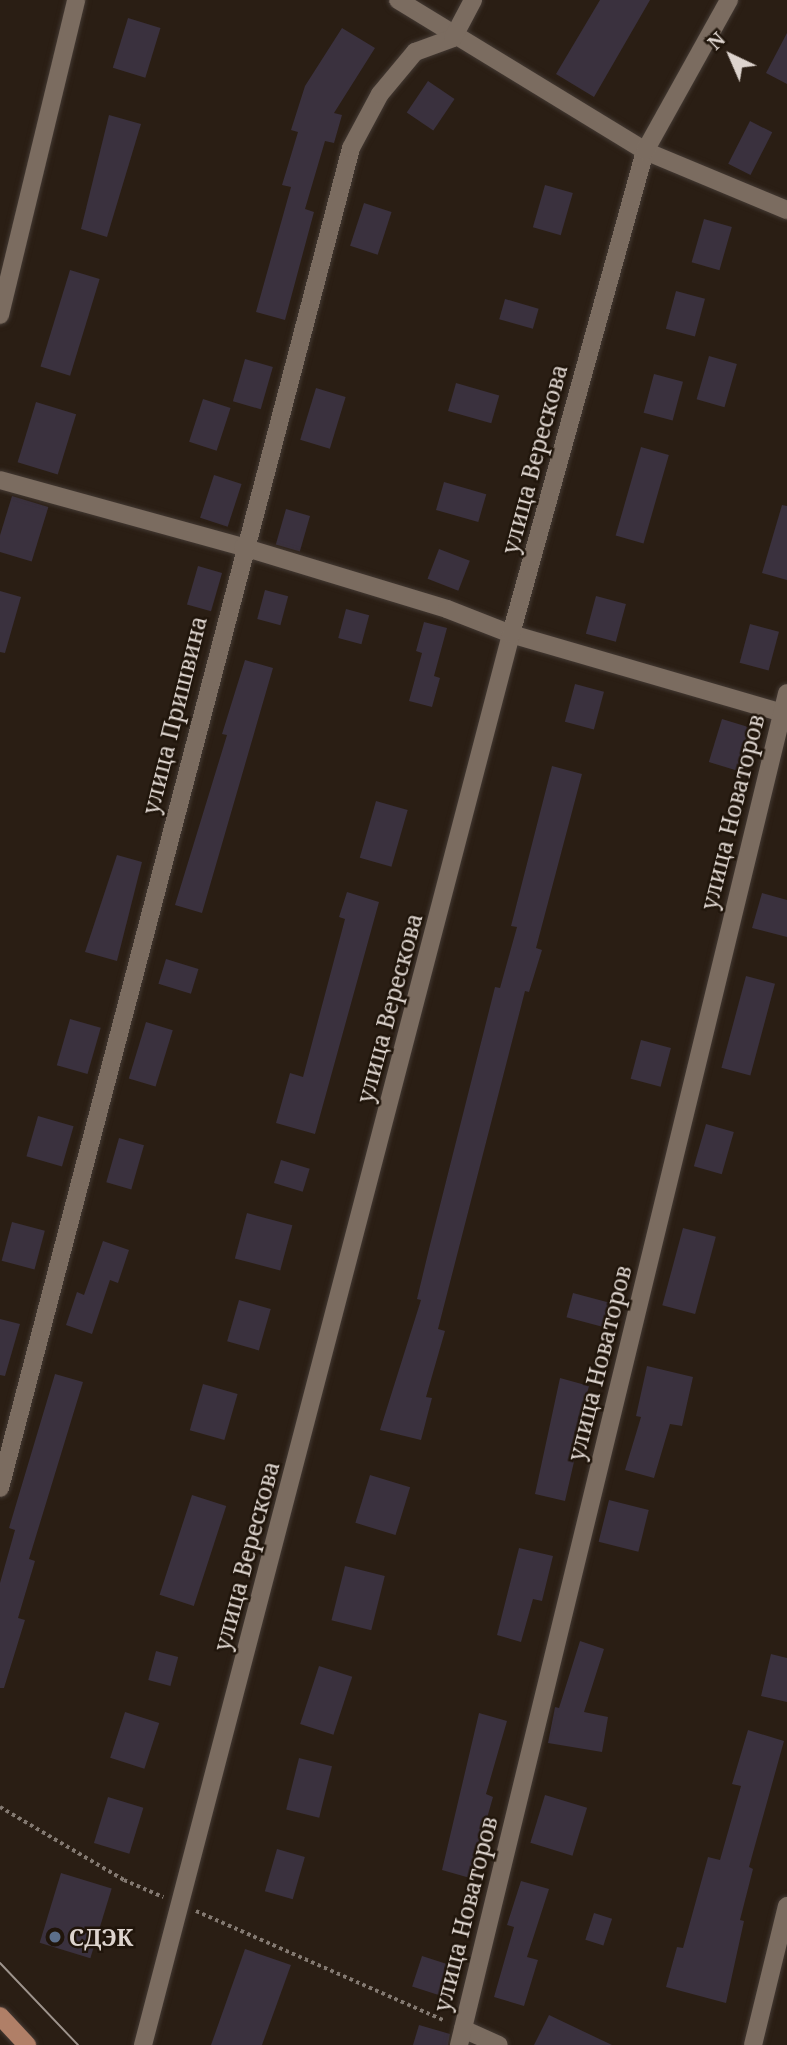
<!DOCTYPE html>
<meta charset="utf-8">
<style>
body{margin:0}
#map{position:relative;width:787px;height:2045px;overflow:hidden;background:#2a1e14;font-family:"Noto Serif",serif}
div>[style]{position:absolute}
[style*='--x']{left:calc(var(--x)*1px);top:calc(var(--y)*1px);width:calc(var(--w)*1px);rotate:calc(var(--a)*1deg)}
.building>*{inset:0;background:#3a313e;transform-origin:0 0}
.path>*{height:3.5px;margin-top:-1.75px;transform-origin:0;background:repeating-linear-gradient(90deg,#837971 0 3.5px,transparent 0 7px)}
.roads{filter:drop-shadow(0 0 2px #433933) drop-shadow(0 0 2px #433933)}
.minor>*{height:18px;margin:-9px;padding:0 9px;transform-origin:9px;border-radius:9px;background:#7b6c60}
.major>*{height:18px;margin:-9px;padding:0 9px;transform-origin:9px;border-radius:9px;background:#b07f67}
.tram>*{height:2px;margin:-1px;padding:0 1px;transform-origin:1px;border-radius:1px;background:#9e948d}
.dots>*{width:19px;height:19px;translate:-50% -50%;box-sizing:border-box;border:4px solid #20150b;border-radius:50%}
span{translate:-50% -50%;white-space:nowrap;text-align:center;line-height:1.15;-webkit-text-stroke:5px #20150b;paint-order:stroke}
.street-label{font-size:23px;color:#ddd4ce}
.poi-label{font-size:23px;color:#ddd4ce;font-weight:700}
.left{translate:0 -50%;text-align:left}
.north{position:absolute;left:696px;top:21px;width:70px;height:70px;-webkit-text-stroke:5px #20150b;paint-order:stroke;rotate:316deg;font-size:19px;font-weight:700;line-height:28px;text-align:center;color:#ddd4ce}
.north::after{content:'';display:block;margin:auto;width:24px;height:32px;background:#ddd4ce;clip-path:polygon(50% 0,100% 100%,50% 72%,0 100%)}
</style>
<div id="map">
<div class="building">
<div style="clip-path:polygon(600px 0,650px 0,594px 97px,556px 74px)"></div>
<div style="left:128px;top:18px;width:34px;height:52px;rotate:17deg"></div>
<div style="clip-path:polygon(342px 28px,375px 48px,334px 113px,342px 115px,334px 143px,325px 141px,305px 209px,314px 212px,285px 320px,256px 312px,291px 187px,282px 185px,298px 132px,291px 130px,305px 86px)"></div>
<div style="clip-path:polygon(787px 33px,787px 84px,766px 73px)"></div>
<div style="left:428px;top:81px;width:32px;height:38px;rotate:34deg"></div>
<div style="clip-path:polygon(109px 115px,141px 124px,107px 237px,81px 229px)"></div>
<div style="left:750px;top:121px;width:25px;height:48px;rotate:27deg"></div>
<div style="left:545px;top:185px;width:29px;height:44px;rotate:16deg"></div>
<div style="left:364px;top:203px;width:29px;height:45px;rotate:18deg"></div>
<div style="left:704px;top:219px;width:29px;height:45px;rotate:16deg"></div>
<div style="left:70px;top:270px;width:31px;height:101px;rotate:17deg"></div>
<div style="left:676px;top:291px;width:30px;height:39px;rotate:15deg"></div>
<div style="left:505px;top:299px;width:35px;height:21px;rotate:16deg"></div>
<div style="left:709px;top:356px;width:29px;height:45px;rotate:16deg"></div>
<div style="left:245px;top:359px;width:29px;height:44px;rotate:16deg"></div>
<div style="left:654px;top:374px;width:30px;height:40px;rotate:15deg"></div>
<div style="left:456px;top:383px;width:45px;height:29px;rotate:16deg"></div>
<div style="left:316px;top:388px;width:31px;height:54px;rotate:17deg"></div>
<div style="left:203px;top:399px;width:29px;height:45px;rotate:18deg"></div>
<div style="left:36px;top:402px;width:42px;height:63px;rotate:17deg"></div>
<div style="left:641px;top:447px;width:29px;height:92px;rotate:16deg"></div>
<div style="left:214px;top:475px;width:29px;height:45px;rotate:18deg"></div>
<div style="left:444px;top:482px;width:44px;height:29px;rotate:16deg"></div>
<div style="left:12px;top:496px;width:38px;height:57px;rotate:17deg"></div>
<div style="clip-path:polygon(782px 505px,787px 506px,787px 580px,762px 573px)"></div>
<div style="left:286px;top:509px;width:25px;height:37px;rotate:16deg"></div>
<div style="left:439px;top:549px;width:33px;height:32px;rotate:21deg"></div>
<div style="left:198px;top:566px;width:25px;height:40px;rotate:16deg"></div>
<div style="left:265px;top:590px;width:24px;height:30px;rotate:15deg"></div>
<div style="clip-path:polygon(0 591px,21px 597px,5px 653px,0 652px)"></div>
<div style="left:596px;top:596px;width:31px;height:39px;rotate:15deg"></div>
<div style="left:346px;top:609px;width:24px;height:30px;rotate:15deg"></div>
<div style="clip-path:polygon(424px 622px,447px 628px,434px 676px,440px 678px,432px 707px,409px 701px,422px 653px,416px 651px)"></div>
<div style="left:750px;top:624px;width:30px;height:40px;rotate:15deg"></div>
<div style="clip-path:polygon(245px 660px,273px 668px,202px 913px,175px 905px,227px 735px,222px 734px)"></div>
<div style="left:575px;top:684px;width:30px;height:39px;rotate:15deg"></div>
<div style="left:722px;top:719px;width:30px;height:45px;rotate:17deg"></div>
<div style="clip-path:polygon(552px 766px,582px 774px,536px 948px,542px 950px,529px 992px,525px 991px,438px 1329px,445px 1331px,426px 1397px,432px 1398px,421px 1440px,380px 1430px,421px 1300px,417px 1299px,429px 1249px,495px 987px,500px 988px,517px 927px,511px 926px)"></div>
<div style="left:376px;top:801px;width:33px;height:59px;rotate:16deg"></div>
<div style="clip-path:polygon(117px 855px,142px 862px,117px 961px,85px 952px)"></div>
<div style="clip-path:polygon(347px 892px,379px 902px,315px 1134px,276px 1123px,290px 1073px,303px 1077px,345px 919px,339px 917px)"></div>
<div style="clip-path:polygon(762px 893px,787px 900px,787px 937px,752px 928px)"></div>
<div style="left:166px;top:959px;width:34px;height:26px;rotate:17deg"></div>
<div style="left:746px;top:976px;width:30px;height:95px;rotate:15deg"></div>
<div style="left:70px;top:1019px;width:32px;height:48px;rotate:16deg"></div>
<div style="left:146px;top:1022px;width:28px;height:59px;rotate:17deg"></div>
<div style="left:641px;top:1040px;width:31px;height:40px;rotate:15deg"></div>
<div style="left:38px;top:1116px;width:37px;height:42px;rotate:16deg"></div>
<div style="left:706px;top:1124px;width:29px;height:44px;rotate:16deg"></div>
<div style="left:119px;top:1138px;width:26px;height:46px;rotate:16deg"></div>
<div style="left:281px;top:1160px;width:30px;height:24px;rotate:17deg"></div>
<div style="left:247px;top:1213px;width:47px;height:47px;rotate:15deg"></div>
<div style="left:12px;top:1222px;width:34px;height:40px;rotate:15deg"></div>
<div style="left:683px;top:1228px;width:34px;height:80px;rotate:15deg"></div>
<div style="clip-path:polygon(103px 1241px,129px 1250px,118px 1283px,110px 1280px,92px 1334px,66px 1325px,77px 1292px,84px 1295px)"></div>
<div style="left:573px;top:1293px;width:38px;height:25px;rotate:15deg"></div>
<div style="left:239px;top:1300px;width:33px;height:43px;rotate:16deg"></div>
<div style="clip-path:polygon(0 1319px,20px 1324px,5px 1376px,0 1375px)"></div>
<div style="clip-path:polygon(647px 1366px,693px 1377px,682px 1426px,670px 1424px,654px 1478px,625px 1470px,641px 1417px,636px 1416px)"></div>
<div style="clip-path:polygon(55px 1374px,83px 1382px,29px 1559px,35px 1561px,18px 1618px,25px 1620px,4px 1688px,0 1688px,0 1583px,15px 1530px,9px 1528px)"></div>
<div style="clip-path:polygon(560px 1378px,589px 1386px,572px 1452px,576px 1453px,565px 1501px,535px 1494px)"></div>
<div style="left:203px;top:1384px;width:36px;height:48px;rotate:16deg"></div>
<div style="left:370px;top:1475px;width:42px;height:50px;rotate:17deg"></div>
<div style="left:192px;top:1495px;width:36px;height:105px;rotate:18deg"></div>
<div style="left:609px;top:1500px;width:41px;height:43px;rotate:14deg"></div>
<div style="clip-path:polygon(519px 1548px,553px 1556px,542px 1601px,533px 1599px,521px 1642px,497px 1635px)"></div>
<div style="left:345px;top:1566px;width:41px;height:56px;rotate:14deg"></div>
<div style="clip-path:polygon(580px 1641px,604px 1649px,584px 1712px,608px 1717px,602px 1752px,548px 1743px,555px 1707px,559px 1708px)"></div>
<div style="left:156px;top:1651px;width:23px;height:30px;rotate:15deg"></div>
<div style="clip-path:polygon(771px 1654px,787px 1658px,787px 1702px,761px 1696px)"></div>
<div style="left:319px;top:1666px;width:35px;height:61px;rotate:18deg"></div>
<div style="left:125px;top:1712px;width:36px;height:48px;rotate:18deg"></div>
<div style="clip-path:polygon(479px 1713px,507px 1721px,486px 1794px,493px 1797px,470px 1878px,442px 1870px)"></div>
<div style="clip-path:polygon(748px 1730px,784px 1741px,749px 1867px,753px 1869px,740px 1920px,744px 1921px,726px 2003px,666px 1987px,677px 1947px,683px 1948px,708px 1857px,720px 1860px,741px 1786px,732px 1784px)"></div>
<div style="left:299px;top:1758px;width:34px;height:53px;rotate:14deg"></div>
<div style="left:545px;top:1795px;width:44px;height:50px;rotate:17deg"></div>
<div style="left:108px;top:1797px;width:37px;height:48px;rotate:17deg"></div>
<div style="left:277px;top:1849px;width:29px;height:44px;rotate:16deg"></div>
<div style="left:61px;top:1873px;width:53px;height:73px;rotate:17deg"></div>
<div style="clip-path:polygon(521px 1881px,549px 1889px,527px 1957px,538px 1960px,524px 2006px,494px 1997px,514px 1927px,507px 1925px)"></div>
<div style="left:594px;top:1913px;width:19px;height:28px;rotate:18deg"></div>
<div style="clip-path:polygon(245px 1949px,291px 1965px,262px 2045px,211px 2045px)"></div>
<div style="left:422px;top:1956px;width:36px;height:32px;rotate:18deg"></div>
<div style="clip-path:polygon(549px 2015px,612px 2045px,534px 2045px)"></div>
<div style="clip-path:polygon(419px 2025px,450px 2034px,448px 2045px,413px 2045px)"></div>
</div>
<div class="path">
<div style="--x:0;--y:1807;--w:144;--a:30.5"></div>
<div style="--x:124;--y:1880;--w:43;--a:23.6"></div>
<div style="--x:196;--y:1911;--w:272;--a:23.8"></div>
</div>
<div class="roads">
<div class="minor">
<div style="--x:398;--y:0;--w:289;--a:31.4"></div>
<div style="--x:645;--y:151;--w:154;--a:22.6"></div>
<div style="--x:0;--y:315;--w:324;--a:-76.4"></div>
<div style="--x:0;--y:480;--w:252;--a:15.4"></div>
<div style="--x:243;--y:547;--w:213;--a:16.9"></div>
<div style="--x:447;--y:609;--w:69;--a:21.3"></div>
<div style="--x:511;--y:634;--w:287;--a:16.2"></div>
<div style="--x:0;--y:1488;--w:1385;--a:-75.32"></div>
<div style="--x:351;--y:148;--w:61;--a:-61.8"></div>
<div style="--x:380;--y:94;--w:55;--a:-50.2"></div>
<div style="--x:415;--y:52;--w:40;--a:-20.2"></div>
<div style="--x:453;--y:38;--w:43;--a:-62.2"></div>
<div style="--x:463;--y:2029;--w:39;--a:24"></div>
<div style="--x:143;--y:2045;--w:1458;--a:-75.38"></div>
<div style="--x:511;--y:634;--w:501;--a:-74.49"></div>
<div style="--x:645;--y:151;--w:173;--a:-60.9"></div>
<div style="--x:459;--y:2045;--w:1391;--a:-76.36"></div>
<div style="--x:753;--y:2045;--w:143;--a:-76.3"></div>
</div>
<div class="major">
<div style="--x:0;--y:2016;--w:40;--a:47"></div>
</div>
</div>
<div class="tram">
<div style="--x:0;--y:1963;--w:113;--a:46.4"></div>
</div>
<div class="dots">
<div style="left:55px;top:1937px;background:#5c6f8a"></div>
</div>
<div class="street-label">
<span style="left:534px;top:459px;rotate:-75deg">улица Верескова</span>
<span style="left:174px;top:715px;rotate:-76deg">улица Пришвина</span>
<span style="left:732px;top:812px;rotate:-76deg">улица Новаторов</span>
<span style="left:389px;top:1008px;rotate:-75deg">улица Верескова</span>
<span style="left:599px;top:1363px;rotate:-76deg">улица Новаторов</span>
<span style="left:246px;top:1556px;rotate:-75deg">улица Верескова</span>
<span style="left:465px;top:1914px;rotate:-76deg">улица Новаторов</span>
</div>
<div class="poi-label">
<span class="left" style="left:69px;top:1937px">СДЭК</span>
</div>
<div class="north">N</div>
</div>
